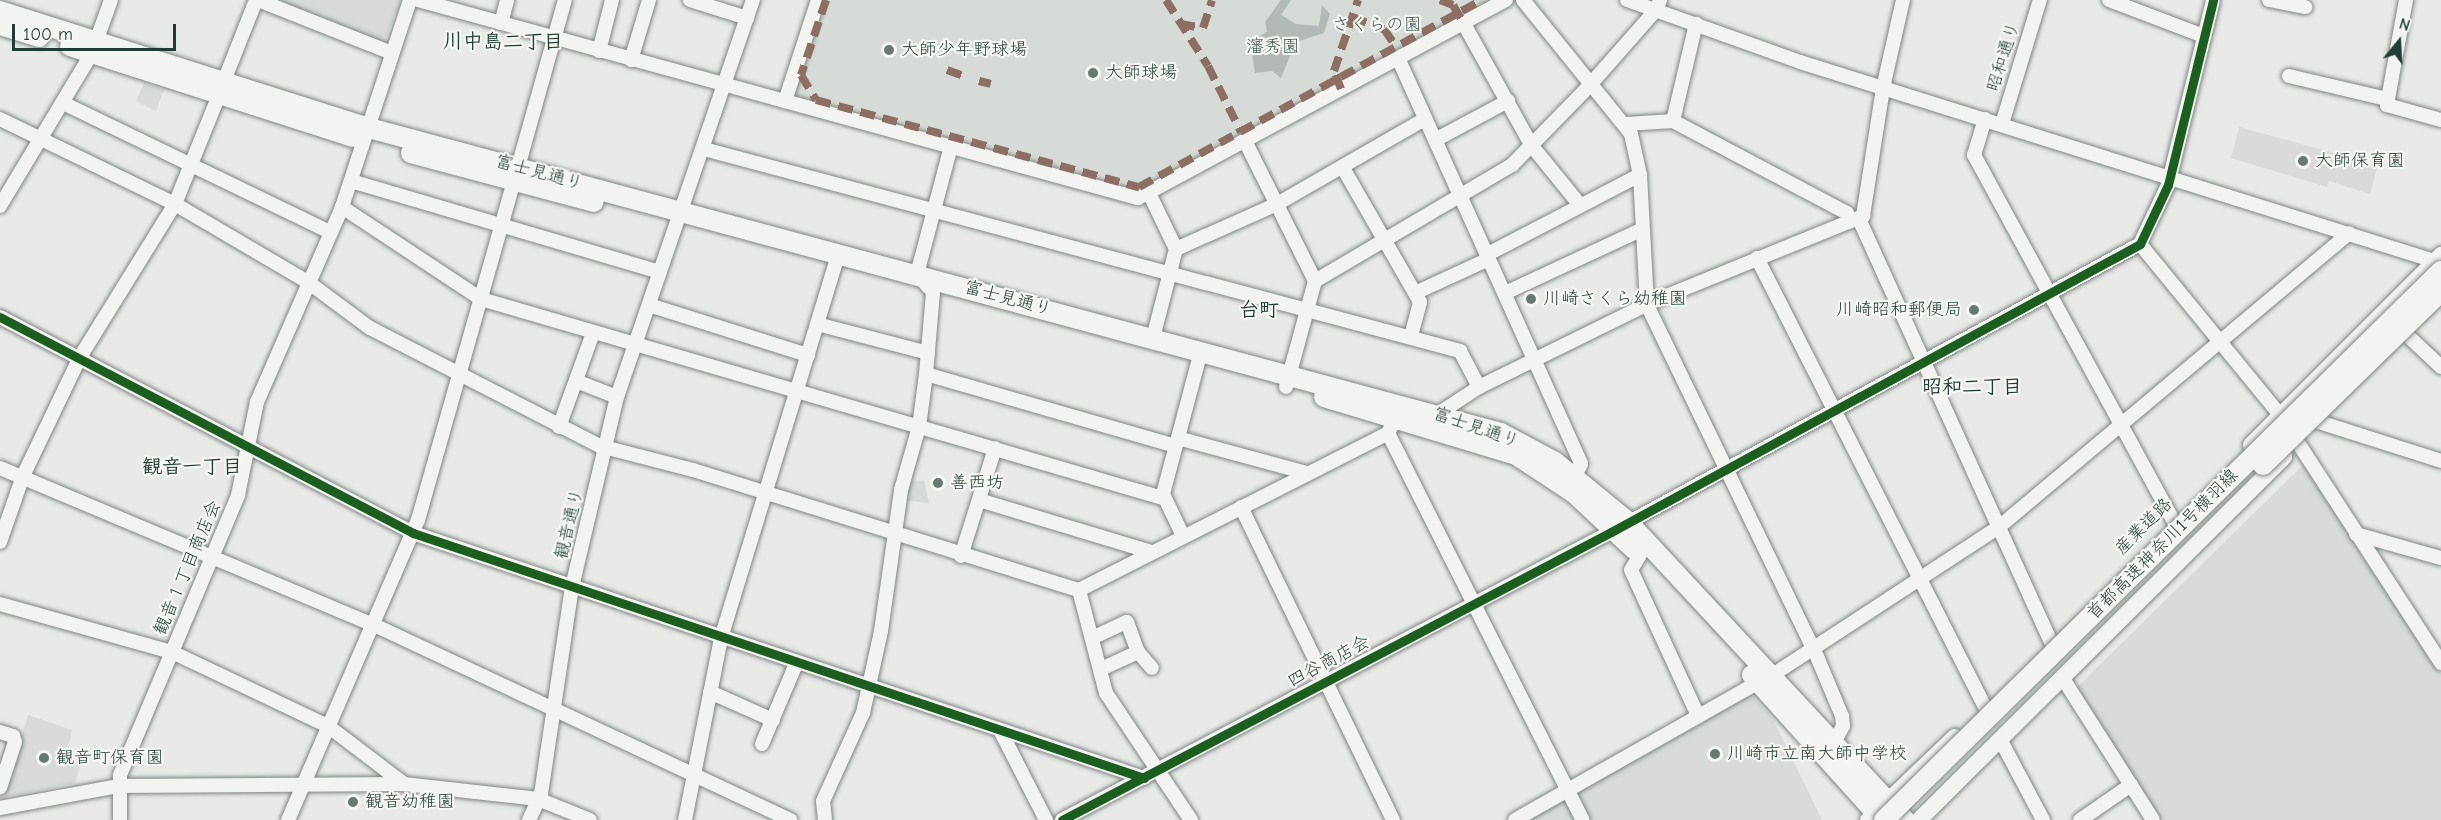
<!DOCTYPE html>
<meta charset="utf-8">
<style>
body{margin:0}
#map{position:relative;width:2441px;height:820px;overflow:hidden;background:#e9eae8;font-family:"Comic Neue","Klee One",sans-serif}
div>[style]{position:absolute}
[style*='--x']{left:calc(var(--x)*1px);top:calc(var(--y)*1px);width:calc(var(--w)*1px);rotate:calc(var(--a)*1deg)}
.built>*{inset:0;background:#d8dbd8}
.green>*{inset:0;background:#d6dbd7}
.water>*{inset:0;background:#b1bab6}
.roads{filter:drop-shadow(0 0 2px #7f8583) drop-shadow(0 0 2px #7f8583)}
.minor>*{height:14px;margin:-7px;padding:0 7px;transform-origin:7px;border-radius:7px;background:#f3f3f1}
.major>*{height:16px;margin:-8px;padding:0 8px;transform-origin:8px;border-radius:8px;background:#f3f3f1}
.highway>*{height:20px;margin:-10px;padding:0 10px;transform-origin:10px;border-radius:10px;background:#f3f3f1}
.bridges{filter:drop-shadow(0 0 2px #7f8583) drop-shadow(0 0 2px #7f8583)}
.highway-bridge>*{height:20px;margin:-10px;padding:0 10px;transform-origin:10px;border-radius:10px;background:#f3f3f1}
.quiet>*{height:8px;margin-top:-4px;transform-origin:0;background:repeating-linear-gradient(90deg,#8d6e63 0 15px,transparent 0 23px)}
.cycleway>*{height:9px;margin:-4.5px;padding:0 4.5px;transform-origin:4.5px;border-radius:4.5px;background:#1b5e20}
.dots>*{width:16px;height:16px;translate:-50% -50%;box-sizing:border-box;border:3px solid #f6f6f2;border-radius:50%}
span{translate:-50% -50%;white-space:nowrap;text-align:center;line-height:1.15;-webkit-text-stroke:4.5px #f6f6f2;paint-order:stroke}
.park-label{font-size:18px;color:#415a52}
.poi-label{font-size:18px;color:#1f3d34}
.left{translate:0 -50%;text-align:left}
.right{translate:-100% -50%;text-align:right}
.street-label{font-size:18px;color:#1f3d34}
.neighbourhood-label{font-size:20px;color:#1f3d34;font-weight:700}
.north{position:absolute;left:2369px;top:12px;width:60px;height:60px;-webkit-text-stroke:4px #f6f6f2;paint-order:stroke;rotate:18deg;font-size:16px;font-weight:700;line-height:24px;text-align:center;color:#1f3d34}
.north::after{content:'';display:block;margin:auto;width:21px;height:27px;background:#1f3d34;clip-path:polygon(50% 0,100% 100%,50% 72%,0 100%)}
.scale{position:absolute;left:12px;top:24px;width:164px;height:27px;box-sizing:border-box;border:3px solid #1f3d34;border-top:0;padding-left:8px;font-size:18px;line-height:21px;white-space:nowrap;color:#1f3d34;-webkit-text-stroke:4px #f6f6f2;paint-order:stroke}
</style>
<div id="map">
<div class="built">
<div style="clip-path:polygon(270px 0,401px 0,384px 42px)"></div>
<div style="clip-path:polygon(144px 83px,164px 90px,156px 111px,136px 101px)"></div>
<div style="clip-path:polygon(2239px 127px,2378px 165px,2370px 194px,2329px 181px,2327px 187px,2231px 158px)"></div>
<div style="clip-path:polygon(2304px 464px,2441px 674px,2441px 820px,2159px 820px,2077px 687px)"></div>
<div style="clip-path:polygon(1750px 693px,1773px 719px,1822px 820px,1587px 820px,1574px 795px,1576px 790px)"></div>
<div style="clip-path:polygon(28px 715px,72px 730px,67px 756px,82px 761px,75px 783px,3px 797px)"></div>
</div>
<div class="green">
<div style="clip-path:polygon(821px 0,1497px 0,1139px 192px,793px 98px)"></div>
<div style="clip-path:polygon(924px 480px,929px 503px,902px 500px,905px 483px)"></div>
<div style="clip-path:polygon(1563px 799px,1568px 799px,1578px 820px,1526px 820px)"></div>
</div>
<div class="water">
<div style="clip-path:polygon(1281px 0,1291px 0,1281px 15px,1296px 24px,1319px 26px,1322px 5px,1330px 14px,1324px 33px,1296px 42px,1281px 78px,1272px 71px,1255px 73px,1250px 41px,1267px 32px,1265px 22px)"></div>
</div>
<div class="roads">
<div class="minor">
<div style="--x:258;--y:0;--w:144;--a:21.6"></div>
<div style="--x:418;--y:0;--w:381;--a:15.4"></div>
<div style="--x:690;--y:0;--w:60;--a:17.5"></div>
<div style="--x:818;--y:0;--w:106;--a:108.1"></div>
<div style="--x:785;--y:101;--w:366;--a:15.4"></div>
<div style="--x:1138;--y:198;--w:418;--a:-28.3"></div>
<div style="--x:1523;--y:0;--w:172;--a:51.1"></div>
<div style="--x:1631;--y:134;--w:42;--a:77.6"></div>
<div style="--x:1640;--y:175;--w:130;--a:86.9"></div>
<div style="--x:1647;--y:305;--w:393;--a:64.2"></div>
<div style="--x:1818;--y:659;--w:62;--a:67.2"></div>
<div style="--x:1842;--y:716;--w:10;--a:84"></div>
<div style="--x:1843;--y:726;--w:17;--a:118"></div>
<div style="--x:1627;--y:0;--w:184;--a:19.7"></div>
<div style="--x:1800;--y:62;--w:672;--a:17.41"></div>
<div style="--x:2109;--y:0;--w:102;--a:20.8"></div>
<div style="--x:2269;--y:0;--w:37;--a:11"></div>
<div style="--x:2406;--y:0;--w:107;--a:100.3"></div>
<div style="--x:2387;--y:105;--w:56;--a:15.5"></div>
<div style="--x:501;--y:23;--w:24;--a:-75"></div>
<div style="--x:1464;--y:24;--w:140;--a:60.9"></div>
<div style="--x:1532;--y:146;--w:76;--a:50.9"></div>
<div style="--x:599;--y:51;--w:53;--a:-75.7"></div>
<div style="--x:1398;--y:58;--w:445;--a:65.7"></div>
<div style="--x:1581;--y:464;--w:13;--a:117"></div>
<div style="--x:631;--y:60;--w:63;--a:-73.3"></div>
<div style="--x:2289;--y:76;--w:101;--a:13.2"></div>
<div style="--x:224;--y:81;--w:87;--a:-68.4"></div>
<div style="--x:63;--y:103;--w:297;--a:25.8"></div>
<div style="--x:0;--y:119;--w:195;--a:25.9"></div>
<div style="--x:175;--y:204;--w:154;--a:30.4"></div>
<div style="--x:308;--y:282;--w:77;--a:36.6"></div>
<div style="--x:370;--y:328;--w:259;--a:27.2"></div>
<div style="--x:600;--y:446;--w:96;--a:14.5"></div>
<div style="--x:693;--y:470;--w:404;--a:17.3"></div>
<div style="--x:1985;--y:119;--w:38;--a:107"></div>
<div style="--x:1974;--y:155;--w:420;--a:61.4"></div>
<div style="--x:1673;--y:121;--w:100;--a:-76.7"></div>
<div style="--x:1626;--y:124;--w:47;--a:-3.7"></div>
<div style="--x:1673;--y:121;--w:197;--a:27.9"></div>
<div style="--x:1847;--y:213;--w:9;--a:72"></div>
<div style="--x:2002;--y:124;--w:130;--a:-73"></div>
<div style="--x:1435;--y:140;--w:83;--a:-28.1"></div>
<div style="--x:1245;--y:141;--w:157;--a:63.4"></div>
<div style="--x:704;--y:149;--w:783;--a:14.96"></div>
<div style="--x:1460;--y:351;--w:41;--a:62.2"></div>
<div style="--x:518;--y:167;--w:173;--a:-74.3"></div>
<div style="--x:1343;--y:168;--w:144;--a:60.1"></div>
<div style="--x:351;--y:181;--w:322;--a:16.4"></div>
<div style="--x:1149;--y:193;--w:62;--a:64.3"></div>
<div style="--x:1176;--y:249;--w:92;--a:104.5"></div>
<div style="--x:0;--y:206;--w:179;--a:-59"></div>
<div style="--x:92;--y:53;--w:56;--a:-70.3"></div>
<div style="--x:342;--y:207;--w:167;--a:33.5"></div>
<div style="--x:481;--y:299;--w:710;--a:16.27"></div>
<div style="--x:1859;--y:219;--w:468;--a:65.6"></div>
<div style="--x:2140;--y:244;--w:221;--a:50.7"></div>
<div style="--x:2280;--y:415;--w:296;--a:57"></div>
<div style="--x:1176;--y:249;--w:111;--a:-24"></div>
<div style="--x:1277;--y:204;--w:171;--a:-29.9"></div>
<div style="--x:1488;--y:254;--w:171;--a:-27.5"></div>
<div style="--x:1757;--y:258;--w:504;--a:63.08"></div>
<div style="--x:1505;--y:293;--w:150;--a:-24.9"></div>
<div style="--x:649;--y:305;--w:167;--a:17.5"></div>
<div style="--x:0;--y:317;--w:466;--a:27.6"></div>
<div style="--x:413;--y:533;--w:771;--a:18.53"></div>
<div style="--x:817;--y:324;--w:115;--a:14.6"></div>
<div style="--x:2406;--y:334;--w:48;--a:43.3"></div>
<div style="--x:1411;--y:336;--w:35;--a:-75"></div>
<div style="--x:1420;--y:302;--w:10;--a:-119"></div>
<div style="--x:1415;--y:293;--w:81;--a:-24.7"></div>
<div style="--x:926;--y:374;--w:259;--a:16.1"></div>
<div style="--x:576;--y:381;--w:44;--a:21.3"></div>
<div style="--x:1286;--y:387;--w:110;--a:-74.7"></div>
<div style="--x:1315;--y:281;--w:229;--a:-30.5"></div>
<div style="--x:1512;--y:165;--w:110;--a:-45.7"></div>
<div style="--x:1589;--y:86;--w:101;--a:-48.6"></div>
<div style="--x:1656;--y:10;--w:11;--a:-68"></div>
<div style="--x:1438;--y:414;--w:49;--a:-33.4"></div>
<div style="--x:1479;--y:387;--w:195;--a:-26.2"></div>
<div style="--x:1654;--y:301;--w:226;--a:-22.1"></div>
<div style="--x:1863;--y:216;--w:130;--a:-81.1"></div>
<div style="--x:1883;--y:88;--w:90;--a:-77.2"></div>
<div style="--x:2319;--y:422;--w:128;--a:17.7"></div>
<div style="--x:559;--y:427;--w:100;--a:-70.1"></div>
<div style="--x:1388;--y:433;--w:433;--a:63.3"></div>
<div style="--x:1178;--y:438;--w:134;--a:15.2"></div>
<div style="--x:0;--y:468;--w:403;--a:22.8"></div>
<div style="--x:372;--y:624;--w:462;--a:25.1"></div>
<div style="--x:979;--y:500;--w:180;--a:16.8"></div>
<div style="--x:1241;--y:507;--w:348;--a:64.1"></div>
<div style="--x:2356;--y:534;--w:88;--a:15.8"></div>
<div style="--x:1183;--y:536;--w:47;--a:-115.5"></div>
<div style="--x:1163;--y:494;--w:148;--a:-75.1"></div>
<div style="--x:0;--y:542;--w:70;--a:-70.8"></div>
<div style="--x:23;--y:476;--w:132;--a:-64.4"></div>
<div style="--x:80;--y:357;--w:180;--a:-58.2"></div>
<div style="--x:175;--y:204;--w:118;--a:-68"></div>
<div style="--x:1640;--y:555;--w:17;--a:121"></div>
<div style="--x:1631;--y:570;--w:161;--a:65.3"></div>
<div style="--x:961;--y:556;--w:113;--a:-72.5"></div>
<div style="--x:0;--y:604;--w:179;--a:15.6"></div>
<div style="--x:172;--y:652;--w:173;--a:25.4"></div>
<div style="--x:328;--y:726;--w:96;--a:37.3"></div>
<div style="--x:1092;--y:638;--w:38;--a:-25"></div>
<div style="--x:1127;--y:622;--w:32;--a:70"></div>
<div style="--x:1138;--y:652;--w:21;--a:49"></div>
<div style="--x:1101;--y:669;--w:41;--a:-24.7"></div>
<div style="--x:1771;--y:676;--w:272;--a:-33.2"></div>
<div style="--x:1999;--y:527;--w:457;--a:-40"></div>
<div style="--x:2062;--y:677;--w:169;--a:57.5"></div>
<div style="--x:710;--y:692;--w:69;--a:24"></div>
<div style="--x:0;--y:732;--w:14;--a:17"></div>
<div style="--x:13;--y:736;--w:6;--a:72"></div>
<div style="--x:15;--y:742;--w:48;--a:108.1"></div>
<div style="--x:1001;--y:732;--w:99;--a:62.9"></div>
<div style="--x:2000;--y:739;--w:92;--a:62"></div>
<div style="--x:762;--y:744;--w:87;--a:-67"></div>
<div style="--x:0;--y:808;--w:121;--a:-10.5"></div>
<div style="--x:119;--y:786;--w:285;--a:-0.4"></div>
<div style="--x:404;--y:784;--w:135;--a:6.4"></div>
<div style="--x:538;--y:799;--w:56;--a:22"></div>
<div style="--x:120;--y:820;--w:45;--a:-90"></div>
<div style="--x:120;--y:775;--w:304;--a:-67.1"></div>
<div style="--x:238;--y:495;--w:95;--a:-78.5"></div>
<div style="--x:257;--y:402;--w:213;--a:-66.4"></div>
<div style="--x:342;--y:207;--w:218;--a:-71.8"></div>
<div style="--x:288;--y:820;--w:327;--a:-66.6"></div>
<div style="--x:418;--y:520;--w:352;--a:-74.2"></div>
<div style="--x:529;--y:820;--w:29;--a:-65"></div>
<div style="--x:541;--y:794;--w:209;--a:-81.5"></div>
<div style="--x:572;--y:587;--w:195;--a:-76.7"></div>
<div style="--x:617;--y:397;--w:420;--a:-71.1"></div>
<div style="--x:685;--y:820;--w:186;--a:-78.8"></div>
<div style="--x:721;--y:638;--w:391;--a:-73"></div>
<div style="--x:825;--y:820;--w:19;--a:-96"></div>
<div style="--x:823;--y:801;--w:97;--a:-65.6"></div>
<div style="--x:863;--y:713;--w:84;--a:-77.6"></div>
<div style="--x:881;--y:631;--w:142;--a:-81.9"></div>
<div style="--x:901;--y:490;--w:66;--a:-74.1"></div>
<div style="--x:919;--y:427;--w:53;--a:-82.5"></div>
<div style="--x:926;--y:374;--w:82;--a:-85.1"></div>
<div style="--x:933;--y:292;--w:24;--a:-132"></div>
<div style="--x:917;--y:274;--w:132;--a:-75.1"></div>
<div style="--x:1062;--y:820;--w:620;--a:-27.68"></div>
<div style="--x:1611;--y:532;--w:602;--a:-28.56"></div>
<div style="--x:2140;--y:244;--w:65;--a:-64.6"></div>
<div style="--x:2168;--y:185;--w:190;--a:-76.3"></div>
<div style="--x:1191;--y:820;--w:153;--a:-123.8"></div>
<div style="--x:1106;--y:693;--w:106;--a:-104.7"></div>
<div style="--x:1079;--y:590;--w:347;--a:-26.9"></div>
<div style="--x:1388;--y:433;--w:17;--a:-62"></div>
<div style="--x:1515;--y:820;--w:280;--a:-29.5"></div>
<div style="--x:2080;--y:820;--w:62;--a:-34.5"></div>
</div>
<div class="major">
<div style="--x:2251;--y:445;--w:269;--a:-45"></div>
<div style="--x:1868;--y:820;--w:120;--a:-43.7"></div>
<div style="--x:1919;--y:820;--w:515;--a:-44.84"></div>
</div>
<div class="highway">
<div style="--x:0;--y:11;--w:387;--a:17.6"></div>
<div style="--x:369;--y:128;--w:1172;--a:15.08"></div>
<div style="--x:1501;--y:433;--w:61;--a:28.2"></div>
<div style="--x:1555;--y:462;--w:93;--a:39.3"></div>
<div style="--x:1627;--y:521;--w:408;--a:47.1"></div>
<div style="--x:0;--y:25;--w:41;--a:17.1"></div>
<div style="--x:70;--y:46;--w:298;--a:17.8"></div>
<div style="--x:411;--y:153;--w:189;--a:15"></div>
<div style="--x:1324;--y:397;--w:201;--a:16.8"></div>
<div style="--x:1516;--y:455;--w:69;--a:33.2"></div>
<div style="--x:1574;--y:493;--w:83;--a:43.1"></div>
<div style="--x:1752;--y:675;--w:195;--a:48.1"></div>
</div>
</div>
<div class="bridges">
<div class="highway-bridge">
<div style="--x:2263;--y:465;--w:249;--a:-44.3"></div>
<div style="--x:1884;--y:820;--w:782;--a:-44.59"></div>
</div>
</div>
<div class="quiet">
<div style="--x:826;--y:0;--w:79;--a:108.4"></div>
<div style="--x:801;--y:75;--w:29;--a:59"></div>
<div style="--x:816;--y:100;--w:335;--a:15.1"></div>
<div style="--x:1139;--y:187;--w:391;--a:-28.6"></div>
<div style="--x:1166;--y:0;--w:78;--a:57.5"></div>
<div style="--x:1208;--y:66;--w:74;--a:63.4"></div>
<div style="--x:1440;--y:0;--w:14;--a:21"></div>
<div style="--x:1453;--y:5;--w:22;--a:60"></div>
<div style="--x:1352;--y:17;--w:34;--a:21"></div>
<div style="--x:1384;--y:29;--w:22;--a:56"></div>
<div style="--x:1180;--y:24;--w:23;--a:10"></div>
<div style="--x:1203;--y:28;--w:29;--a:-72"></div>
<div style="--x:947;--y:70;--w:20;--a:20"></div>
<div style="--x:979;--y:81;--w:12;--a:14"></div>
<div style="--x:1341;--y:89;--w:19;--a:-111"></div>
<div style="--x:1334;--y:71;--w:75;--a:-71.3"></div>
</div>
<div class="cycleway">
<div style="--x:0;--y:317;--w:466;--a:27.6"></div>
<div style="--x:413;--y:533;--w:771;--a:18.53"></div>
<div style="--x:1062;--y:820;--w:620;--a:-27.68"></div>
<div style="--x:1611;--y:532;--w:602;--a:-28.56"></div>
<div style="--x:2140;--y:244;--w:65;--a:-64.6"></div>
<div style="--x:2168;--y:185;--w:190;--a:-76.3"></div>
</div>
<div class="dots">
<div style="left:889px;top:50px;background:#667a73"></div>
<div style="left:1093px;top:73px;background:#667a73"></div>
<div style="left:2303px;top:161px;background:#667a73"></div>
<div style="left:1531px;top:299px;background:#667a73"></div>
<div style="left:1974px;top:310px;background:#667a73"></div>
<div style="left:938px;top:483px;background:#667a73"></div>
<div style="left:1715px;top:754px;background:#667a73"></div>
<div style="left:44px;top:758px;background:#667a73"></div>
<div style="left:353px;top:802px;background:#667a73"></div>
</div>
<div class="park-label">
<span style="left:1377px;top:25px">さくらの園</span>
<span style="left:1273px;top:47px">瀋秀園</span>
</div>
<div class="poi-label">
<span class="left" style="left:901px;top:50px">大師少年野球場</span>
<span class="left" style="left:1105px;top:73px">大師球場</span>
<span class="left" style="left:2315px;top:161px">大師保育園</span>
<span class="left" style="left:1543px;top:299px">川崎さくら幼稚園</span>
<span class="right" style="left:1962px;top:310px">川崎昭和郵便局</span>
<span class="left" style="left:950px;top:483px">善西坊</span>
<span class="left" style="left:1727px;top:754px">川崎市立南大師中学校</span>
<span class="left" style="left:56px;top:758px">観音町保育園</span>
<span class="left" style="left:365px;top:802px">観音幼稚園</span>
</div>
<div class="street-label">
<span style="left:2004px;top:57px;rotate:-73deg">昭和通り</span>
<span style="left:539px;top:173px;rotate:15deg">富士見通り</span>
<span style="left:1008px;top:299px;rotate:15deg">富士見通り</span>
<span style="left:1476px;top:428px;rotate:19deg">富士見通り</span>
<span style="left:570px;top:524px;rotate:-77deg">観音通り</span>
<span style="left:2144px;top:527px;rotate:-45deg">産業道路</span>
<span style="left:2163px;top:545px;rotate:-45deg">首都高速神奈川1号横羽線</span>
<span style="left:188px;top:568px;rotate:-67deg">観音１丁目商店会</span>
<span style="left:1329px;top:662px;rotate:-28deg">四谷商店会</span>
</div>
<div class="neighbourhood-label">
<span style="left:503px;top:41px">川中島二丁目</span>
<span style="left:1259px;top:309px">台町</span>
<span style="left:1972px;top:386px">昭和二丁目</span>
<span style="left:192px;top:466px">観音一丁目</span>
</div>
<div class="north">N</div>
<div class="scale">100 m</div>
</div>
